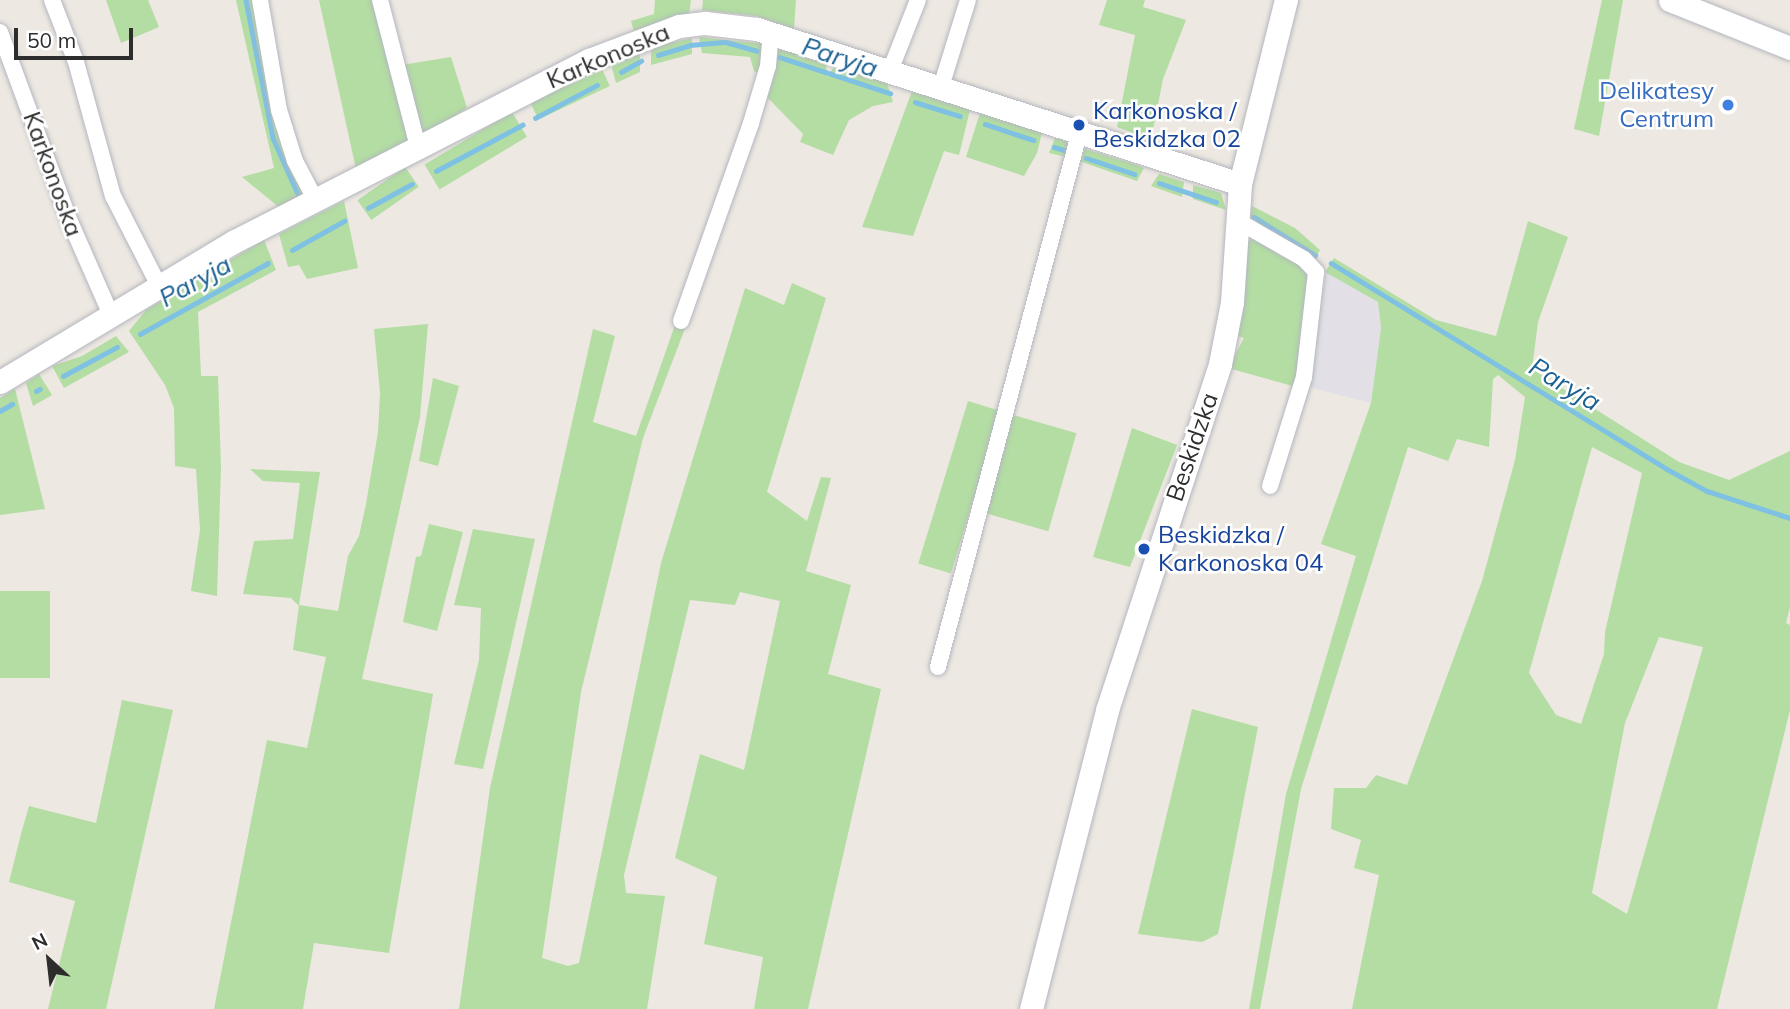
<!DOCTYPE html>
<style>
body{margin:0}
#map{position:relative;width:1790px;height:1009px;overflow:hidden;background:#ede8e1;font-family:Mulish,sans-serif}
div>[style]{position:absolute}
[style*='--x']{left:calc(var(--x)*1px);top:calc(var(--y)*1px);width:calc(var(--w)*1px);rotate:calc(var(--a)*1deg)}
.industrial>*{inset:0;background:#e2e0e6}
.green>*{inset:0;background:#b3dda3;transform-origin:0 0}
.stream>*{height:4.5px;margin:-2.25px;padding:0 2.25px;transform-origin:2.25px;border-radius:2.25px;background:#7fc1e3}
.roads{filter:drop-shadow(0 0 2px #b4b6bf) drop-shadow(0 0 2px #b4b6bf)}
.street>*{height:16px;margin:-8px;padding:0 8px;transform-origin:8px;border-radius:8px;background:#fff}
.secondary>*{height:23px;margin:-11.5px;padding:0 11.5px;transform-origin:11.5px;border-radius:11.5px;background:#fff}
.dots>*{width:19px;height:19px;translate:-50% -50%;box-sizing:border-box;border:4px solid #fff;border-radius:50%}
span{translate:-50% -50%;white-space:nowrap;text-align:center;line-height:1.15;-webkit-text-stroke:5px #fff;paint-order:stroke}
.street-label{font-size:24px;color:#2d2d2d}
.shop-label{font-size:24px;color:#366cbe}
.right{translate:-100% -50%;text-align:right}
.transit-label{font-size:24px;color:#164399}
.left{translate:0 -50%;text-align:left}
.water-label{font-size:26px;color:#1b6192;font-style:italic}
.north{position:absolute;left:14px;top:925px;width:70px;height:70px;-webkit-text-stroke:5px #fff;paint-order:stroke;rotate:333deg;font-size:19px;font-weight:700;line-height:28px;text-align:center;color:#2d2d2d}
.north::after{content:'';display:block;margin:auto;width:24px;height:32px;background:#2d2d2d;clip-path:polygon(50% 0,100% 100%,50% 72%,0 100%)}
.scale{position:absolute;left:14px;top:28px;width:119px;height:32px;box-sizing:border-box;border:4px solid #2d2d2d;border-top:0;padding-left:9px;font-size:21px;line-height:24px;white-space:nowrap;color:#2d2d2d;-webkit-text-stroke:5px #fff;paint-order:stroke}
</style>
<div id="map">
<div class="industrial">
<div style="clip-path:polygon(1325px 272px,1378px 302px,1381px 328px,1371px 403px,1308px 387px)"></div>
</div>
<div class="green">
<div style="clip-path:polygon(106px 0,148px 0,159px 27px,121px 43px)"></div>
<div style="clip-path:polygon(236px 0,255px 0,305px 196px,280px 208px,242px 177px,274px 168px)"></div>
<div style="clip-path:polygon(319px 0,375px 0,410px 140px,356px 169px)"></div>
<div style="clip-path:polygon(655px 0,691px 0,689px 15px,634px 31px,631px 21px,654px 14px)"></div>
<div style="clip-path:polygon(703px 0,796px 0,794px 29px,757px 16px,702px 10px)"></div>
<div style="clip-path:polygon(1107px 0,1145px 0,1143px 7px,1186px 20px,1163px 79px,1151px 140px,1117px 127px,1135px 35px,1099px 25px)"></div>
<div style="clip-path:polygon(1602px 0,1623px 0,1599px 136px,1574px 129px)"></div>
<div style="clip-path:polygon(699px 37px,765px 44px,762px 75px,754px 71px,750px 57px,702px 53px)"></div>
<div style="clip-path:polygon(692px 38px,692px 54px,651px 65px,651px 47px)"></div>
<div style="clip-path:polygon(776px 48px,826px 62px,827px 77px,834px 67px,887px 83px,893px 102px,873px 106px,849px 120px,833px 155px,800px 142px,803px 134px,765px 95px)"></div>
<div style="clip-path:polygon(640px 51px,640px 72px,616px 83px,611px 64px)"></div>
<div style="clip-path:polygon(451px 57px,467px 108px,427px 133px,418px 130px,402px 65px)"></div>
<div style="left:601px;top:67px;width:21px;height:79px;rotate:65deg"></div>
<div style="clip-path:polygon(912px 91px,970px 110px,959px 155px,944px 151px,913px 236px,862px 227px)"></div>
<div style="left:512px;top:112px;width:29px;height:102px;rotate:59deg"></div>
<div style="clip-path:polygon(980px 113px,1042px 133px,1037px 153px,1024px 176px,966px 157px)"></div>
<div style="clip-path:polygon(1055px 138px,1071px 143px,1066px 157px,1049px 153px)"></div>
<div style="clip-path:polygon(1085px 149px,1137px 165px,1144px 168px,1137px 181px,1079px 161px)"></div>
<div style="left:405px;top:167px;width:24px;height:58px;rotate:55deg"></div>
<div style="clip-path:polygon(1159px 174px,1184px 182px,1182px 197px,1151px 186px)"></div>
<div style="clip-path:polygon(1193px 185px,1221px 193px,1226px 210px,1193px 199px)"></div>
<div style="clip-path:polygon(344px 201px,358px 268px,307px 279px,299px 265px,288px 267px,279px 234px)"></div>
<div style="clip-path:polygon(1252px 206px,1295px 228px,1320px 250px,1315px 259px,1250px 220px)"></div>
<div style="clip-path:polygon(evenodd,1528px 221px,1568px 237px,1538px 322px,1532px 369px,1679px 462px,1729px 480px,1790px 451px,1790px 607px,1786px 623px,1790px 625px,1790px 710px,1717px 1009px,1352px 1009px,1379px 875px,1354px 868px,1361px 840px,1331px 829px,1334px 788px,1366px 788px,1376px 775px,1407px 785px,1482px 581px,1515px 460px,1525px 397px,1498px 375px,1493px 379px,1489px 447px,1457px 439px,1448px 461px,1408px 447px,1301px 789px,1260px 1009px,1249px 1009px,1286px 794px,1356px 556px,1321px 544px,1371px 403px,1381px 328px,1378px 302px,1325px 272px,1334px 258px,1436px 320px,1496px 336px,1528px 221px,1592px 447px,1642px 473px,1605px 632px,1604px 654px,1581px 724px,1556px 715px,1529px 673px,1592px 447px,1528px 221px,1659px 637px,1703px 647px,1627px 914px,1592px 893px,1625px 723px,1659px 637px)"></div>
<div style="clip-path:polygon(264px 240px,276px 270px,198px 312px,201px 376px,218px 376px,221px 467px,217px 596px,191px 591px,200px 530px,196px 469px,175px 466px,174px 408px,165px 385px,129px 331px,146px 310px)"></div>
<div style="clip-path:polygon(1254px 240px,1303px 268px,1311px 280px,1296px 387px,1228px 368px,1244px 338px,1238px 336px,1244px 241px)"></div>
<div style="clip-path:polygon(792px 283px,826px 298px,767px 492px,807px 521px,821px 477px,831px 478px,806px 571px,851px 585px,828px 674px,881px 689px,808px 1009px,754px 1009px,763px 957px,704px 944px,717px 877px,675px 858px,700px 754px,744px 770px,780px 601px,740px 592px,735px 605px,690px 600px,624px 875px,626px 893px,665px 896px,647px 1009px,459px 1009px,490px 788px,593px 329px,615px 336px,593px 422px,636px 436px,675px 325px,686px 326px,643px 438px,581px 692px,542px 958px,568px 966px,579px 963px,661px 563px,745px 288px,784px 305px)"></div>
<div style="clip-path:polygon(428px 324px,420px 417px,362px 679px,433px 694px,389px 953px,314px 943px,303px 1009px,214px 1009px,267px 740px,307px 748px,326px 657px,293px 650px,299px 606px,291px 598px,243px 594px,254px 541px,293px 539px,300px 483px,263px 481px,250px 469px,320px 472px,299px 605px,338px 611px,348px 556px,359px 536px,366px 504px,378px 432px,380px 393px,374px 329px)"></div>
<div style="clip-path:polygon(116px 336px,129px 352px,64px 388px,52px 366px,82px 356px)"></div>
<div style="clip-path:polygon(39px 374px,52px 395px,33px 406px,26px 383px)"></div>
<div style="clip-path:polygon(433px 378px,459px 386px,438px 466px,419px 461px)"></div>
<div style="clip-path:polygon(15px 389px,45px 509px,0 515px,0 398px)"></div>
<div style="left:968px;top:401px;width:34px;height:170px;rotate:17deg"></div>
<div style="left:1013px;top:415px;width:66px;height:102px;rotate:16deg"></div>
<div style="clip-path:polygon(1132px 428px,1177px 445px,1130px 567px,1093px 557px)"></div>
<div style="clip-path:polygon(429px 524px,463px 532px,437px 631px,403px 622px,416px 557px,421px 556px)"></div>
<div style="clip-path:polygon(473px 529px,535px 539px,483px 769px,454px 764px,479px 660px,481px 608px,454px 605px)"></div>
<div style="left:50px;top:591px;width:87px;height:50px;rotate:90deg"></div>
<div style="clip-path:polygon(122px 700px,173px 710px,106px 1009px,48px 1009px,75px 901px,9px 882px,21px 834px,29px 806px,96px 823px)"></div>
<div style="clip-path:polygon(1192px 709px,1258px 727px,1218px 934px,1202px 942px,1138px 934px)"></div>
</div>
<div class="stream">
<div style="--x:246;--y:0;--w:141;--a:78.9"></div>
<div style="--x:273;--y:138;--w:61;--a:65.9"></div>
<div style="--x:658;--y:55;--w:34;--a:-17"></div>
<div style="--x:690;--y:45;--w:36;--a:-5"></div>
<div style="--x:726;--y:42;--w:32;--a:16"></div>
<div style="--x:779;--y:57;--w:117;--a:18"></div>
<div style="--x:621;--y:72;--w:23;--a:-29"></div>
<div style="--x:915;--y:102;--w:47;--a:17.3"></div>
<div style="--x:535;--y:118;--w:70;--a:-28"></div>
<div style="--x:985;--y:124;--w:51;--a:18.4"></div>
<div style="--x:1054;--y:147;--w:14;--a:17"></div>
<div style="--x:1086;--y:158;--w:51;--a:18.4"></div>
<div style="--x:436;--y:171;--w:98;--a:-28.1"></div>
<div style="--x:1159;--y:183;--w:60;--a:18.4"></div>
<div style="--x:368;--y:208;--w:50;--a:-28.6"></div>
<div style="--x:1254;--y:217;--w:72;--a:31.9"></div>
<div style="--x:292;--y:250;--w:60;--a:-29.1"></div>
<div style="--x:1331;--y:263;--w:394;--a:31.5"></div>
<div style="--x:1667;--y:469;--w:46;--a:28.8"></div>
<div style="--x:1707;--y:491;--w:87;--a:18"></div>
<div style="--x:140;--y:334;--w:146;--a:-29"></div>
<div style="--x:63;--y:376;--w:61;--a:-28.2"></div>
<div style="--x:36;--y:391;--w:4;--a:-27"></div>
<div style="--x:0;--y:411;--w:14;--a:-30"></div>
</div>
<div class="roads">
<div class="street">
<div style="--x:52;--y:0;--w:66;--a:68.8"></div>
<div style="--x:76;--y:62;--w:139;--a:74.6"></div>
<div style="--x:113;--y:196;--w:101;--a:62.9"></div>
<div style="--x:260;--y:0;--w:112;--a:80.2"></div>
<div style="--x:279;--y:110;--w:53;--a:72.6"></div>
<div style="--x:295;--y:161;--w:43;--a:62.2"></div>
<div style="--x:380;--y:0;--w:152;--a:75.5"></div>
<div style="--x:0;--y:32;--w:197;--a:69.8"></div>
<div style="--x:68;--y:217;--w:107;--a:66.3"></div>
<div style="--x:890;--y:71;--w:76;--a:-68.5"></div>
<div style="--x:941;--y:87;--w:91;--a:-72.8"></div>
<div style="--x:1238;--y:221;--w:76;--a:29.9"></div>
<div style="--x:1304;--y:259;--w:18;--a:47"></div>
<div style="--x:1316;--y:272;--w:106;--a:96.5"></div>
<div style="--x:1304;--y:377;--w:114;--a:107.3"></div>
<div style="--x:681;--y:321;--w:210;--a:-70.5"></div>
<div style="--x:751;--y:123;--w:59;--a:-73.4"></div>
<div style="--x:768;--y:66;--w:33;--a:-85"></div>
<div style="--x:938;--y:667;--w:551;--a:-75.18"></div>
</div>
<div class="secondary">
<div style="--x:1670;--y:0;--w:129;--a:21.8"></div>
<div style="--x:0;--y:382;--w:274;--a:-31"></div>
<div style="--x:235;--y:241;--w:398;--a:-27.1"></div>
<div style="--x:589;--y:60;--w:96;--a:-20.7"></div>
<div style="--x:679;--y:26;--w:26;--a:-7"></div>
<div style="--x:705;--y:23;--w:52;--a:6.6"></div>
<div style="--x:757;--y:29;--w:507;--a:17.79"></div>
<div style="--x:1031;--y:1009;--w:309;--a:-75.7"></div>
<div style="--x:1107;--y:710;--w:364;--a:-71.9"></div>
<div style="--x:1220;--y:364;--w:63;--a:-79"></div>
<div style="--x:1232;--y:302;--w:118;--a:-86.1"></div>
<div style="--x:1240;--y:184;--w:190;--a:-76"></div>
</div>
</div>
<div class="dots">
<div style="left:1728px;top:105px;background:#3f7fe0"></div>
<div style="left:1079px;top:125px;background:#1a4fb4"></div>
<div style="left:1144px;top:549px;background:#1a4fb4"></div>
</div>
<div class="street-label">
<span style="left:608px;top:56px;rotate:-23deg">Karkonoska</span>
<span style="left:53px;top:174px;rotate:70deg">Karkonoska</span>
<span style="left:1192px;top:447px;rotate:-71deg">Beskidzka</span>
</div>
<div class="shop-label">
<span class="right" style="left:1714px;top:105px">Delikatesy<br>Centrum</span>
</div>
<div class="transit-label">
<span class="left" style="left:1093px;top:125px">Karkonoska /<br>Beskidzka 02</span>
<span class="left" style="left:1158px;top:549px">Beskidzka /<br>Karkonoska 04</span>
</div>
<div class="water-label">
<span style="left:840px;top:57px;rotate:18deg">Paryja</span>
<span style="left:195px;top:281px;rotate:-29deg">Paryja</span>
<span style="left:1565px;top:384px;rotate:31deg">Paryja</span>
</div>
<div class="north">N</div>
<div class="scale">50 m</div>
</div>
